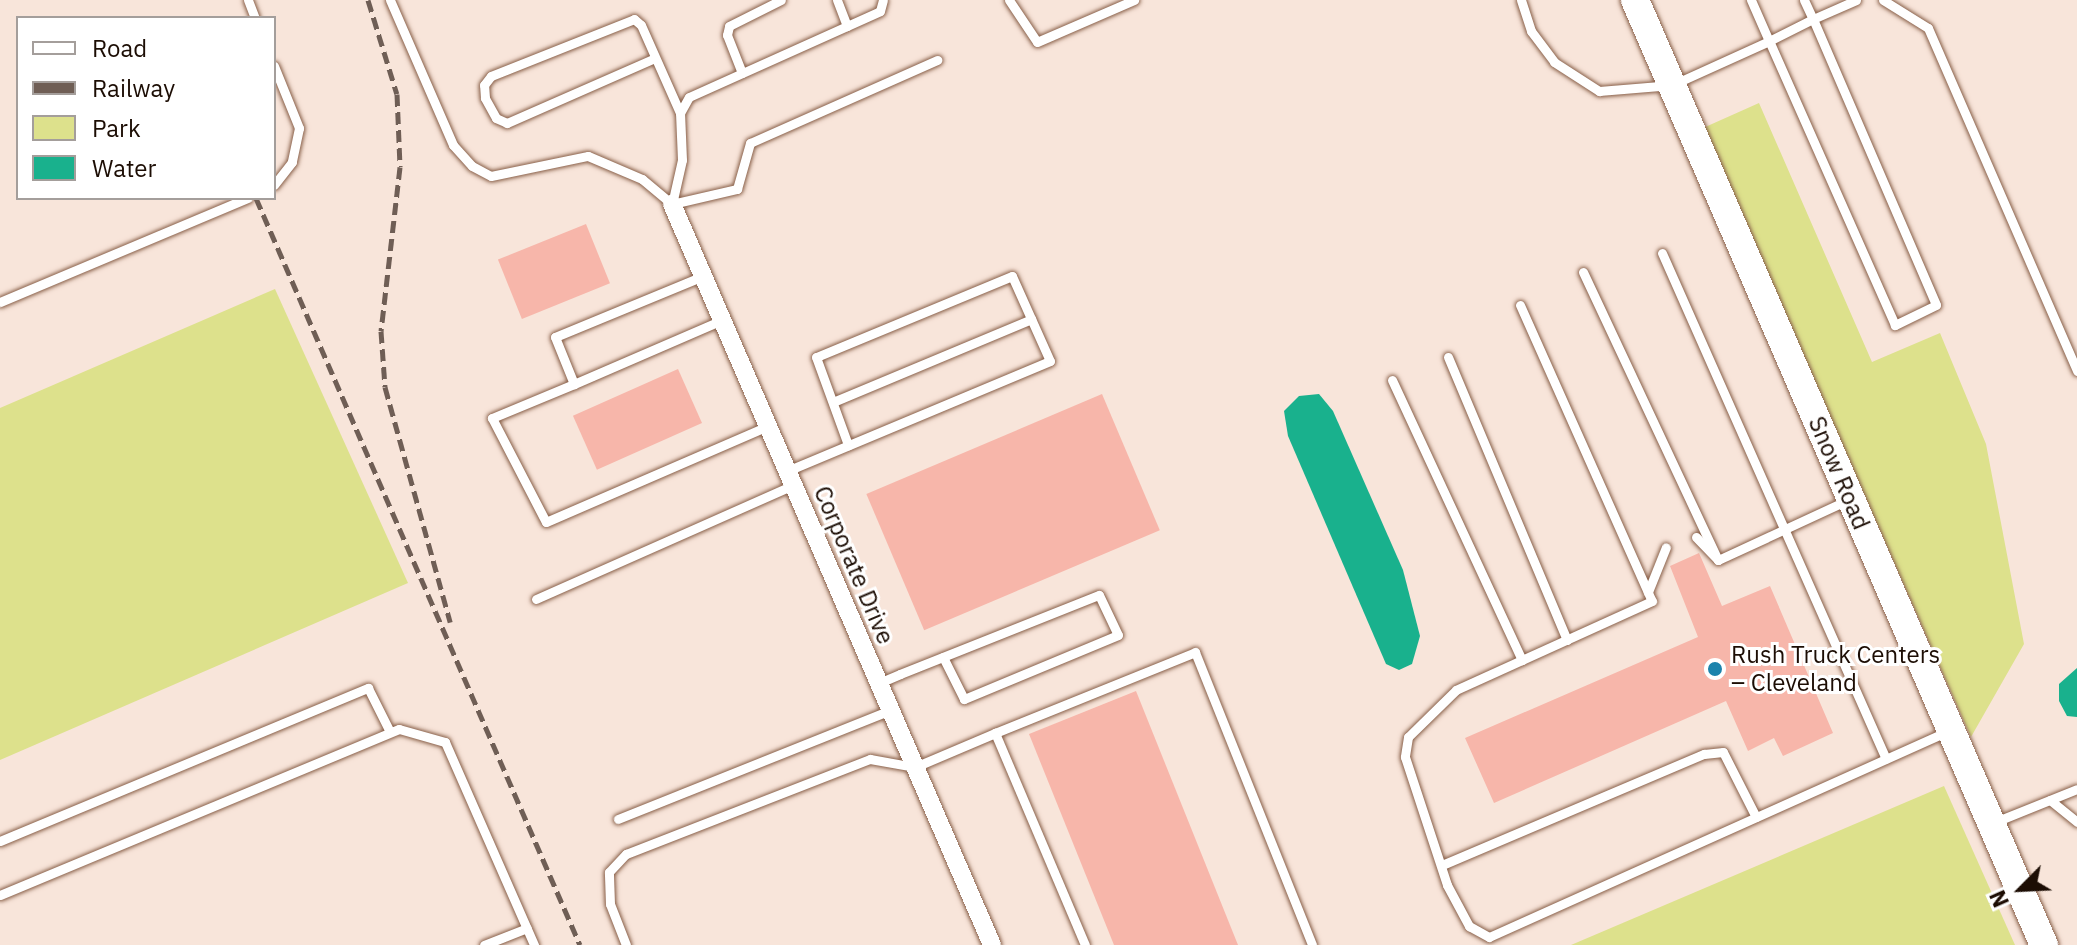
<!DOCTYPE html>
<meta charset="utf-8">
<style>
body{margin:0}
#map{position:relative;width:2077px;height:945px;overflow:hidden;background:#f8e5da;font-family:"IBM Plex Sans",sans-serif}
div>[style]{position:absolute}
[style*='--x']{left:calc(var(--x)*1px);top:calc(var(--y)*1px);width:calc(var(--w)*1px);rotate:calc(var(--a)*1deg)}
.green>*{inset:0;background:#dde18c}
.water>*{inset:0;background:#19b18d}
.building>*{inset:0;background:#f7b6aa;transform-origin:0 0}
.roads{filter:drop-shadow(0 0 2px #885f48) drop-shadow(0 0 2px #885f48)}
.service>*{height:9px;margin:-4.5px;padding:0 4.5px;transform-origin:4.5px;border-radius:4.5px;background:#fff}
.minor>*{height:18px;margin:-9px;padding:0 9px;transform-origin:9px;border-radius:9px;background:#fff}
.primary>*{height:28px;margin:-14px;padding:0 14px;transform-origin:14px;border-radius:14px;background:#fff}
.rail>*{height:5px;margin-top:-2.5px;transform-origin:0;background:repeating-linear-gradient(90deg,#6f5e55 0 12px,transparent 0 18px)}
.dots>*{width:22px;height:22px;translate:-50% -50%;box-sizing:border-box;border:4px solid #fff;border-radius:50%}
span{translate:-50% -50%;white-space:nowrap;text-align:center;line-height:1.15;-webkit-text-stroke:6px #fff;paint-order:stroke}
.street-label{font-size:24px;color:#1c0d04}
.poi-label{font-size:24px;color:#1c0d04}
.left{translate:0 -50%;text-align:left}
.legend{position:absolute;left:16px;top:16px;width:260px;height:184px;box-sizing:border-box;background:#fff;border:2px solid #a49e9b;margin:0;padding:10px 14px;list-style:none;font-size:24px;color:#1c0d04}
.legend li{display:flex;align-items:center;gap:16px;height:40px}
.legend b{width:40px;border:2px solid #a49e9b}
.north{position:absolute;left:1981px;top:849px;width:80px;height:80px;-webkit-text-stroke:6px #fff;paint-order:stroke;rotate:246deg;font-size:22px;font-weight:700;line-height:32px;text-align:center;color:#1c0d04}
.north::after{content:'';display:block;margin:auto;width:28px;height:36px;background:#1c0d04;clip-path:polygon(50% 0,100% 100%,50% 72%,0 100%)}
</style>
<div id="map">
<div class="green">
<div style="clip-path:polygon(1759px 103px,1872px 362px,1940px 333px,1986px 444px,2024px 644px,1971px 737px,1703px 128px)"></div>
<div style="clip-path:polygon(275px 289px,408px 583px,0 760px,0 408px)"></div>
<div style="clip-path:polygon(1944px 786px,2015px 945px,1571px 945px)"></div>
</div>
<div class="water">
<div style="clip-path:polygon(1319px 394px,1333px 411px,1403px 570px,1420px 636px,1412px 664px,1399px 670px,1386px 664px,1288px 436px,1284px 411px,1299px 396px)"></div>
<div style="clip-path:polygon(2077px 668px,2077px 717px,2067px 716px,2059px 701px,2059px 684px)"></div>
</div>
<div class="building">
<div style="left:586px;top:224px;width:64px;height:95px;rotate:68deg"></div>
<div style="left:678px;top:369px;width:59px;height:115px;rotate:66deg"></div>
<div style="left:1102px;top:394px;width:148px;height:256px;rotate:67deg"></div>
<div style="clip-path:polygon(1699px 553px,1722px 606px,1770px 586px,1833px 733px,1783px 756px,1774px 738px,1748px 751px,1726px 701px,1494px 803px,1465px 738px,1698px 637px,1670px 566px)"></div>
<div style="clip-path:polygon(1136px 691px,1238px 945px,1114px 945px,1029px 734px)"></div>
</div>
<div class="roads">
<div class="service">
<div style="--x:248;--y:0;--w:19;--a:69"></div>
<div style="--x:390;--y:0;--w:158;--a:66.5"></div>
<div style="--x:453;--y:145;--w:28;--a:48"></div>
<div style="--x:472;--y:166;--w:21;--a:28"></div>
<div style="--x:491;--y:176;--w:99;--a:-11.7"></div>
<div style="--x:588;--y:156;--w:59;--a:23.1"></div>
<div style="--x:642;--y:179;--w:39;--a:40"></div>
<div style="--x:837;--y:0;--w:28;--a:69"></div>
<div style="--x:1009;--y:0;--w:50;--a:56.3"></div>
<div style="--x:1037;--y:42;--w:106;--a:-23.4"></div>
<div style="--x:1521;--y:0;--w:33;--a:72"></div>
<div style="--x:1531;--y:31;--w:39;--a:53"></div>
<div style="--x:1554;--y:62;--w:54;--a:32.8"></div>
<div style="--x:1599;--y:91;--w:73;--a:-4.7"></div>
<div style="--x:1672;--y:85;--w:107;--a:-24.4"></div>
<div style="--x:1769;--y:41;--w:49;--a:-26.6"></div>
<div style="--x:1813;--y:19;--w:311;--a:66.7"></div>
<div style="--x:1936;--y:305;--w:46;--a:154"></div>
<div style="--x:1895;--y:325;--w:311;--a:-113.9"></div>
<div style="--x:1769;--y:41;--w:45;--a:-113.7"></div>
<div style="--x:1804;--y:0;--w:21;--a:65"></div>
<div style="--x:1813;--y:19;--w:47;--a:-23.8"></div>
<div style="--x:1883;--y:0;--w:53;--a:31.9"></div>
<div style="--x:1928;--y:28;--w:374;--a:66.5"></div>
<div style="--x:655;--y:58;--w:162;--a:156.3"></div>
<div style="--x:507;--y:123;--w:12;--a:-156"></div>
<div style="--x:496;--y:118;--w:23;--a:-119"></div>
<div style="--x:485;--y:98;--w:13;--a:-94"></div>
<div style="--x:484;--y:85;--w:11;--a:-52"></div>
<div style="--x:491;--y:76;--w:154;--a:-21.7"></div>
<div style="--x:634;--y:19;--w:9;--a:41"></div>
<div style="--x:641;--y:25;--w:96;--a:66.1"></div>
<div style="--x:274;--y:66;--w:67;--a:68"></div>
<div style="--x:299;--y:128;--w:35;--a:102"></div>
<div style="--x:292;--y:162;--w:29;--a:128"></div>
<div style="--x:742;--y:73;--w:41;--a:-111.5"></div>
<div style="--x:727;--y:35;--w:9;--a:-77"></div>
<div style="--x:729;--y:26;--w:58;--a:-26.6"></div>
<div style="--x:672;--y:204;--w:45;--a:-77.2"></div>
<div style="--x:682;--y:160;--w:47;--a:-92.4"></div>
<div style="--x:680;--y:113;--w:18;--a:-61"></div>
<div style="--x:689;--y:97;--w:209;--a:-24.2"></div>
<div style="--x:880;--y:11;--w:11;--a:-75"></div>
<div style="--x:672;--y:204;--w:67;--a:-13"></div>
<div style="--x:737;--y:189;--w:48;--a:-74.2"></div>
<div style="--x:750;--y:143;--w:205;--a:-23.9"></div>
<div style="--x:1662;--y:253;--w:553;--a:66.12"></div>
<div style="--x:1583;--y:272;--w:318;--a:64.9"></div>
<div style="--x:703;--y:276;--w:160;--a:157.6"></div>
<div style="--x:555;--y:337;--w:51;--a:68"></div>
<div style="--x:574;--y:384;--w:161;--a:-23.4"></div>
<div style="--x:0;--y:302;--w:269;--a:-22.8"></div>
<div style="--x:1520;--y:305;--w:324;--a:66"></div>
<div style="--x:1652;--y:601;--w:215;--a:155.6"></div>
<div style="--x:1456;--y:690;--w:67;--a:135.6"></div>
<div style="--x:1408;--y:737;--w:20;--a:99"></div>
<div style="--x:1405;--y:757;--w:135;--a:71.8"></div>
<div style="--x:1447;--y:885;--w:47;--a:61.8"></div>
<div style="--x:1469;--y:926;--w:23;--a:29"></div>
<div style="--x:1489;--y:937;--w:503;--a:-24.17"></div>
<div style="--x:1448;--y:357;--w:307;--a:67.2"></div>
<div style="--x:1392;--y:380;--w:309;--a:65.1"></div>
<div style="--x:574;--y:384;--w:89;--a:157.5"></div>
<div style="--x:492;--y:418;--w:117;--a:62.6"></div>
<div style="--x:546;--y:522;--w:242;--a:-23.4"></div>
<div style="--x:833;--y:402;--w:215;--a:-22.7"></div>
<div style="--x:787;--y:471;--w:285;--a:-22.7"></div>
<div style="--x:1050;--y:361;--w:93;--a:-114.1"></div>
<div style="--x:1012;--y:276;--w:212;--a:157.5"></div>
<div style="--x:816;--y:357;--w:94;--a:70"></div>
<div style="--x:1696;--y:537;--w:32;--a:46"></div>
<div style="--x:1718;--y:560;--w:143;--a:-24.8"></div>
<div style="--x:1648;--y:592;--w:48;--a:-68.2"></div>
<div style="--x:536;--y:599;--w:281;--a:-23.9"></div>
<div style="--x:879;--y:683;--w:23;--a:-23"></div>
<div style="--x:900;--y:674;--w:214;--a:-21.7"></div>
<div style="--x:1099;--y:595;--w:44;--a:64.6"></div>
<div style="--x:1118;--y:635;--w:167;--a:157.4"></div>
<div style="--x:964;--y:699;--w:47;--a:-116.6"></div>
<div style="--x:995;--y:733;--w:216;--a:-22"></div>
<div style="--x:1195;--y:652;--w:315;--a:68.2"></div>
<div style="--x:2050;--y:800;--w:35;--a:39"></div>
<div style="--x:618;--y:819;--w:293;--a:-21.8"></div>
<div style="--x:1995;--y:822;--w:88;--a:-21.9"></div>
<div style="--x:0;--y:841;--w:399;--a:-22.6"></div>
<div style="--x:368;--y:688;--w:49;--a:63.4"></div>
<div style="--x:1442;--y:865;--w:285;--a:-23"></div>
<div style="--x:1704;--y:754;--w:19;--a:-6"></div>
<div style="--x:1723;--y:752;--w:73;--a:63.1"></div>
<div style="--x:0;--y:895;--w:432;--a:-22.6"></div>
<div style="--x:399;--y:729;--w:48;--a:15.8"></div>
<div style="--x:445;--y:742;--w:222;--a:66.3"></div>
<div style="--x:484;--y:945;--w:46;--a:-21.6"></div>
<div style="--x:626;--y:945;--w:44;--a:-111.3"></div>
<div style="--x:610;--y:904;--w:32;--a:-92"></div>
<div style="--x:609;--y:872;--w:25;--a:-47"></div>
<div style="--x:626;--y:854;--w:262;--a:-21.3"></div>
<div style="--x:870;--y:759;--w:46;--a:10.1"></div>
<div style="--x:915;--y:767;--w:87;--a:-23"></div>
<div style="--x:995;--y:733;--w:230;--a:67"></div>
</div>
<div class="minor">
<div style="--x:672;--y:204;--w:807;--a:66.64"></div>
</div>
<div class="primary">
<div style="--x:1635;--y:0;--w:1030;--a:66.6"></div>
</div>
</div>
<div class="rail">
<div style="--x:368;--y:0;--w:98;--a:72.9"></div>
<div style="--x:397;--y:94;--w:73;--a:87.6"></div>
<div style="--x:400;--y:167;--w:165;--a:96.6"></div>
<div style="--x:381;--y:331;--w:56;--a:85.9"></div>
<div style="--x:385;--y:387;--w:244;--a:74.5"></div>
<div style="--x:256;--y:198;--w:814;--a:66.55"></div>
</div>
<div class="dots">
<div style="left:1715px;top:669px;background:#1b83ac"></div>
</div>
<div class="street-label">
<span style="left:1839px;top:473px;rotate:67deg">Snow Road</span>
<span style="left:854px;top:565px;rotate:67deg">Corporate Drive</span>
</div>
<div class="poi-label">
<span class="left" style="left:1731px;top:669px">Rush Truck Centers<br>– Cleveland</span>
</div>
<ul class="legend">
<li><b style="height:10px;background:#fff"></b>Road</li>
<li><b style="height:10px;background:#6f5e55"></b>Railway</li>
<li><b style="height:22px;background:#dde18c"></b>Park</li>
<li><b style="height:22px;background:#19b18d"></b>Water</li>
</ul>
<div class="north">N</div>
</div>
